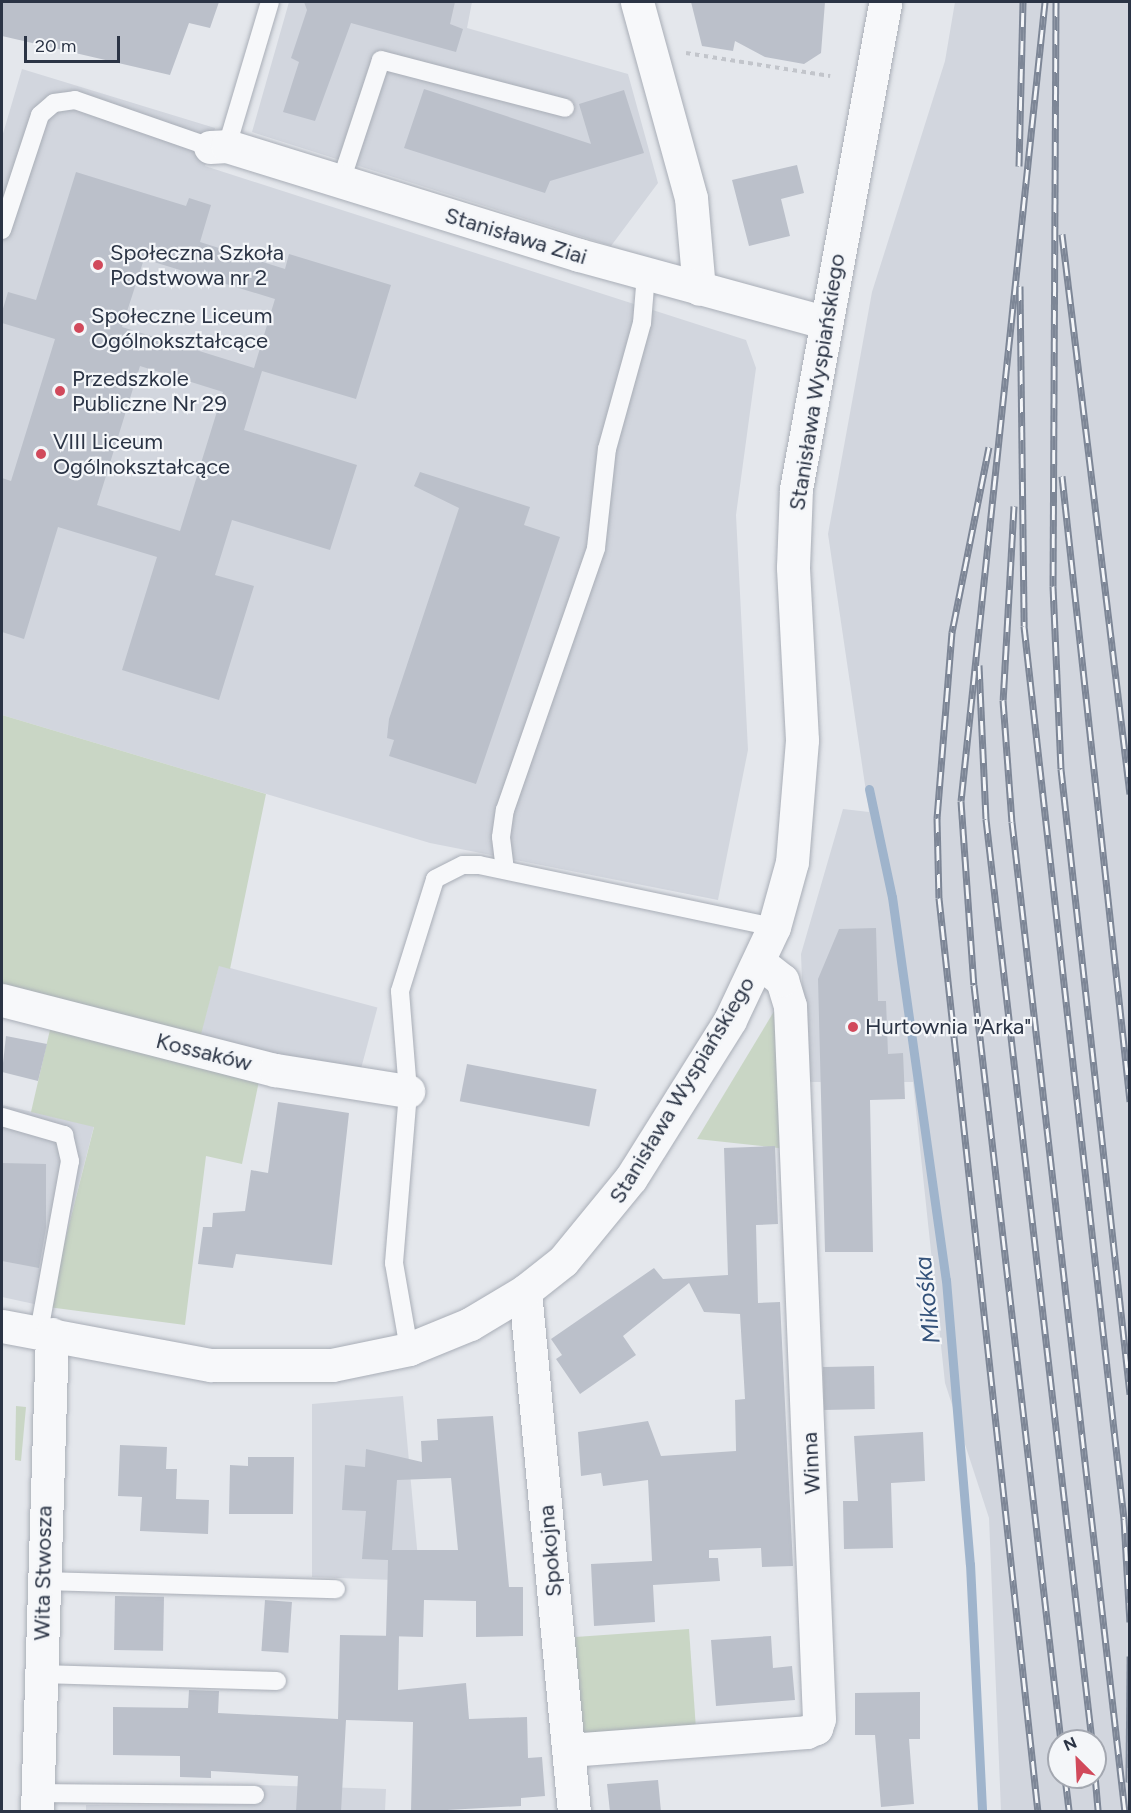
<!DOCTYPE html>
<meta charset="utf-8">
<style>
body{margin:0}
#map{position:relative;width:1131px;height:1813px;overflow:hidden;background:#e4e7ec;font-family:Figtree,sans-serif}
div>[style]{position:absolute}
[style*='--x']{left:calc(var(--x)*1px);top:calc(var(--y)*1px);width:calc(var(--w)*1px);rotate:calc(var(--a)*1deg)}
.built>*{inset:0;background:#d2d6de;transform-origin:0 0}
.green>*{inset:0;background:#c9d6c5;transform-origin:0 0}
.stream>*{height:9px;margin:-4.5px;padding:0 4.5px;transform-origin:4.5px;border-radius:4.5px;background:#9fb4cc}
.building>*{inset:0;background:#bbc0ca;transform-origin:0 0}
.path>*{height:4px;margin-top:-2px;transform-origin:0;background:repeating-linear-gradient(90deg,#c2c5cb 0 4.5px,transparent 0 9px)}
.roads{filter:drop-shadow(0 0 2px #a9aeb7) drop-shadow(0 0 2px #a9aeb7)}
.service>*{height:18px;margin:-9px;padding:0 9px;transform-origin:9px;border-radius:9px;background:#f7f8fa}
.minor>*{height:33px;margin:-16.5px;padding:0 16.5px;transform-origin:16.5px;border-radius:16.5px;background:#f7f8fa}
.tertiary>*{height:33px;margin:-16.5px;padding:0 16.5px;transform-origin:16.5px;border-radius:16.5px;background:#f7f8fa}
.rail>*{height:7px;margin-top:-3.5px;transform-origin:0;background:repeating-linear-gradient(90deg,#f4f6f9 0 14px,#7d8696 0 28px);box-sizing:border-box;border-block:2px solid #7d8696}
.dots>*{width:16px;height:16px;translate:-50% -50%;box-sizing:border-box;border:3px solid #f4f6f9;border-radius:50%}
span{translate:-50% -50%;white-space:nowrap;text-align:center;line-height:1.15;-webkit-text-stroke:4.5px #f4f6f9;paint-order:stroke}
.street-label{font-size:22px;color:#2b3445}
.poi-label{font-size:22px;color:#2b3445}
.left{translate:0 -50%;text-align:left}
.water-label{font-size:24px;color:#34527a;font-style:italic}
.frame{position:absolute;inset:0;border:3px solid #2b3445;pointer-events:none}
.north{position:absolute;left:1047px;top:1729px;width:60px;height:60px;box-sizing:border-box;background:#f4f6f9;border:2px solid #a4a8b1;border-radius:50%;rotate:336deg;font-size:16px;font-weight:700;line-height:24px;text-align:center;color:#2b3445}
.north::after{content:'';display:block;margin:auto;width:21px;height:27px;background:#d1495b;clip-path:polygon(50% 0,100% 100%,50% 72%,0 100%)}
.scale{position:absolute;left:24px;top:36px;width:96px;height:27px;box-sizing:border-box;border:3px solid #2b3445;border-top:0;padding-left:8px;font-size:18px;line-height:21px;white-space:nowrap;color:#2b3445;-webkit-text-stroke:4px #f4f6f9;paint-order:stroke}
</style>
<div id="map">
<div class="built">
<div style="clip-path:polygon(289px 2px,472px 2px,467px 28px,628px 74px,658px 183px,611px 246px,252px 132px)"></div>
<div style="clip-path:polygon(evenodd,955px 2px,1129px 2px,1129px 1811px,1001px 1811px,989px 1518px,945px 1383px,913px 1082px,806px 1082px,801px 954px,843px 809px,869px 812px,828px 534px,872px 292px,945px 61px,955px 2px,1059px 1741px,1095px 1741px,1095px 1777px,1059px 1777px,1059px 1741px)"></div>
<div style="clip-path:polygon(22px 69px,215px 128px,205px 166px,746px 340px,756px 368px,736px 515px,748px 750px,718px 900px,430px 843px,2px 715px,2px 137px)"></div>
<div style="left:219px;top:965px;width:164px;height:80px;rotate:15deg"></div>
<div style="clip-path:polygon(2px 1105px,94px 1126px,48px 1307px,2px 1297px)"></div>
<div style="clip-path:polygon(403px 1396px,420px 1581px,312px 1577px,312px 1404px)"></div>
<div style="clip-path:polygon(257px 1785px,386px 1789px,385px 1811px,86px 1812px,86px 1805px,256px 1804px)"></div>
</div>
<div class="green">
<div style="clip-path:polygon(2px 715px,266px 794px,230px 969px,219px 966px,199px 1042px,2px 993px)"></div>
<div style="clip-path:polygon(776px 1008px,788px 1149px,697px 1139px)"></div>
<div style="clip-path:polygon(52px 1021px,260px 1076px,242px 1164px,206px 1156px,185px 1325px,48px 1307px,94px 1127px,31px 1112px)"></div>
<div style="clip-path:polygon(16px 1406px,26px 1407px,21px 1461px,15px 1460px)"></div>
<div style="left:689px;top:1629px;width:98px;height:121px;rotate:86deg"></div>
</div>
<div class="stream">
<div style="--x:869;--y:789;--w:110;--a:78"></div>
<div style="--x:892;--y:897;--w:387;--a:82"></div>
<div style="--x:946;--y:1280;--w:285;--a:85.2"></div>
<div style="--x:970;--y:1564;--w:248;--a:87.2"></div>
</div>
<div class="building">
<div style="clip-path:polygon(2px 2px,219px 2px,210px 28px,189px 23px,170px 75px,2px 36px)"></div>
<div style="clip-path:polygon(304px 2px,455px 2px,450px 24px,463px 29px,456px 52px,351px 23px,315px 121px,283px 112px,299px 62px,291px 58px,307px 10px)"></div>
<div style="clip-path:polygon(691px 2px,825px 2px,821px 53px,804px 64px,765px 57px,735px 41px,733px 51px,702px 46px)"></div>
<div style="clip-path:polygon(424px 89px,591px 144px,579px 104px,624px 90px,644px 153px,550px 181px,545px 193px,404px 148px)"></div>
<div style="clip-path:polygon(797px 165px,804px 193px,781px 199px,790px 236px,749px 246px,732px 180px)"></div>
<div style="clip-path:polygon(evenodd,76px 172px,186px 206px,189px 198px,211px 205px,200px 242px,285px 269px,289px 254px,391px 285px,356px 399px,262px 371px,244px 430px,357px 465px,330px 550px,232px 520px,215px 575px,254px 586px,219px 700px,122px 670px,157px 557px,58px 527px,24px 639px,2px 632px,2px 478px,11px 481px,55px 339px,2px 323px,2px 312px,8px 292px,36px 300px,76px 172px,144px 259px,275px 299px,254px 368px,122px 327px,144px 259px,76px 172px,140px 366px,223px 392px,180px 531px,97px 505px,140px 366px)"></div>
<div style="clip-path:polygon(420px 472px,530px 507px,524px 525px,560px 537px,476px 784px,389px 756px,394px 740px,387px 738px,389px 719px,459px 508px,414px 486px)"></div>
<div style="clip-path:polygon(876px 928px,878px 1001px,886px 1001px,888px 1054px,903px 1053px,905px 1099px,870px 1100px,873px 1252px,825px 1252px,818px 979px,839px 929px)"></div>
<div style="clip-path:polygon(6px 1036px,47px 1044px,38px 1081px,2px 1072px)"></div>
<div style="left:467px;top:1064px;width:132px;height:38px;rotate:11deg"></div>
<div style="clip-path:polygon(278px 1102px,349px 1113px,332px 1265px,236px 1254px,233px 1268px,198px 1264px,203px 1227px,212px 1227px,213px 1213px,245px 1211px,251px 1170px,268px 1173px)"></div>
<div style="clip-path:polygon(775px 1146px,778px 1224px,756px 1225px,758px 1303px,780px 1302px,793px 1566px,762px 1567px,761px 1548px,709px 1550px,709px 1558px,718px 1558px,720px 1581px,653px 1585px,655px 1622px,594px 1626px,591px 1564px,652px 1561px,648px 1480px,603px 1486px,601px 1473px,581px 1476px,578px 1432px,648px 1421px,661px 1456px,736px 1451px,735px 1400px,745px 1399px,740px 1314px,704px 1312px,689px 1283px,623px 1336px,636px 1355px,580px 1394px,556px 1359px,562px 1355px,551px 1339px,654px 1268px,663px 1279px,728px 1275px,724px 1148px)"></div>
<div style="clip-path:polygon(2px 1163px,46px 1164px,46px 1228px,39px 1268px,2px 1261px)"></div>
<div style="left:874px;top:1366px;width:43px;height:51px;rotate:89deg"></div>
<div style="clip-path:polygon(evenodd,493px 1416px,509px 1587px,523px 1587px,523px 1636px,476px 1637px,476px 1601px,424px 1600px,423px 1637px,386px 1636px,388px 1560px,362px 1559px,366px 1511px,342px 1510px,345px 1465px,365px 1467px,366px 1449px,422px 1462px,421px 1441px,438px 1440px,437px 1419px,493px 1416px,451px 1478px,458px 1550px,392px 1550px,397px 1480px,451px 1478px)"></div>
<div style="clip-path:polygon(923px 1432px,925px 1481px,891px 1483px,893px 1548px,844px 1549px,843px 1501px,858px 1501px,854px 1436px)"></div>
<div style="clip-path:polygon(120px 1445px,167px 1447px,166px 1469px,177px 1469px,176px 1499px,209px 1500px,208px 1534px,140px 1531px,142px 1497px,118px 1496px)"></div>
<div style="clip-path:polygon(248px 1457px,294px 1457px,293px 1514px,229px 1514px,230px 1465px,248px 1466px)"></div>
<div style="left:115px;top:1596px;width:49px;height:54px;rotate:1deg"></div>
<div style="left:265px;top:1600px;width:27px;height:51px;rotate:4deg"></div>
<div style="clip-path:polygon(340px 1635px,399px 1636px,398px 1690px,466px 1683px,469px 1719px,527px 1717px,528px 1758px,542px 1757px,545px 1796px,521px 1798px,521px 1806px,411px 1812px,413px 1722px,346px 1720px,341px 1812px,296px 1812px,298px 1776px,211px 1771px,211px 1778px,180px 1777px,180px 1756px,113px 1755px,113px 1707px,188px 1708px,189px 1690px,219px 1691px,218px 1713px,338px 1719px)"></div>
<div style="clip-path:polygon(771px 1636px,773px 1668px,792px 1666px,795px 1700px,716px 1706px,711px 1640px)"></div>
<div style="clip-path:polygon(920px 1692px,920px 1739px,909px 1739px,914px 1804px,881px 1807px,875px 1735px,855px 1735px,855px 1693px)"></div>
<div style="clip-path:polygon(658px 1780px,661px 1812px,610px 1812px,607px 1784px)"></div>
</div>
<div class="path">
<div style="--x:686;--y:53;--w:146;--a:9.1"></div>
</div>
<div class="roads">
<div class="service">
<div style="--x:227;--y:146;--w:150;--a:-73.4"></div>
<div style="--x:341;--y:181;--w:127;--a:-71.7"></div>
<div style="--x:381;--y:60;--w:190;--a:14.6"></div>
<div style="--x:2;--y:230;--w:121;--a:-71.7"></div>
<div style="--x:40;--y:115;--w:18;--a:-41"></div>
<div style="--x:54;--y:103;--w:21;--a:-8"></div>
<div style="--x:75;--y:100;--w:143;--a:19.2"></div>
<div style="--x:505;--y:870;--w:33;--a:-97"></div>
<div style="--x:501;--y:837;--w:27;--a:-82"></div>
<div style="--x:505;--y:810;--w:277;--a:-70.8"></div>
<div style="--x:596;--y:548;--w:100;--a:-83.7"></div>
<div style="--x:607;--y:449;--w:131;--a:-74.5"></div>
<div style="--x:642;--y:323;--w:49;--a:-85.3"></div>
<div style="--x:2;--y:1117;--w:65;--a:16.2"></div>
<div style="--x:64;--y:1135;--w:27;--a:77"></div>
<div style="--x:70;--y:1161;--w:174;--a:100.3"></div>
<div style="--x:409;--y:1349;--w:87;--a:-99.9"></div>
<div style="--x:394;--y:1263;--w:173;--a:-85.3"></div>
<div style="--x:408;--y:1091;--w:100;--a:-94.6"></div>
<div style="--x:400;--y:991;--w:117;--a:-72.6"></div>
<div style="--x:435;--y:879;--w:31;--a:-27"></div>
<div style="--x:463;--y:865;--w:16;--a:0"></div>
<div style="--x:479;--y:865;--w:301;--a:11.9"></div>
<div style="--x:43;--y:1581;--w:293;--a:1.6"></div>
<div style="--x:41;--y:1674;--w:236;--a:1.7"></div>
<div style="--x:38;--y:1793;--w:217;--a:0.5"></div>
</div>
<div class="minor">
<div style="--x:637;--y:2;--w:203;--a:74.6"></div>
<div style="--x:691;--y:198;--w:91;--a:85"></div>
<div style="--x:210;--y:147;--w:17;--a:-3"></div>
<div style="--x:227;--y:146;--w:368;--a:17.2"></div>
<div style="--x:579;--y:255;--w:254;--a:15.3"></div>
<div style="--x:2;--y:1000;--w:282;--a:14.4"></div>
<div style="--x:275;--y:1070;--w:135;--a:9"></div>
<div style="--x:525;--y:1291;--w:523;--a:84.63"></div>
<div style="--x:569;--y:1750;--w:238;--a:-4.3"></div>
<div style="--x:806;--y:1732;--w:11;--a:-22"></div>
<div style="--x:816;--y:1728;--w:9;--a:-72"></div>
<div style="--x:819;--y:1719;--w:714;--a:-92.33"></div>
<div style="--x:790;--y:1006;--w:27;--a:-107"></div>
<div style="--x:782;--y:980;--w:29;--a:-142"></div>
</div>
<div class="tertiary">
<div style="--x:2;--y:1326;--w:213;--a:10.6"></div>
<div style="--x:211;--y:1365;--w:121;--a:0"></div>
<div style="--x:332;--y:1365;--w:79;--a:-11.7"></div>
<div style="--x:409;--y:1349;--w:66;--a:-22.3"></div>
<div style="--x:470;--y:1324;--w:64;--a:-31"></div>
<div style="--x:525;--y:1291;--w:48;--a:-38.3"></div>
<div style="--x:563;--y:1261;--w:107;--a:-50.7"></div>
<div style="--x:631;--y:1178;--w:186;--a:-57.9"></div>
<div style="--x:730;--y:1020;--w:103;--a:-64.7"></div>
<div style="--x:774;--y:927;--w:67;--a:-74.5"></div>
<div style="--x:792;--y:862;--w:122;--a:-85.3"></div>
<div style="--x:802;--y:740;--w:173;--a:-93"></div>
<div style="--x:793;--y:567;--w:78;--a:-87.8"></div>
<div style="--x:796;--y:489;--w:495;--a:-79.6"></div>
<div style="--x:37;--y:1812;--w:478;--a:-88.2"></div>
</div>
</div>
<div class="rail">
<div style="--x:1045;--y:2;--w:803;--a:96"></div>
<div style="--x:961;--y:801;--w:184;--a:86"></div>
<div style="--x:974;--y:985;--w:761;--a:83.44"></div>
<div style="--x:1056;--y:2;--w:584;--a:90.29"></div>
<div style="--x:1053;--y:586;--w:183;--a:87.5"></div>
<div style="--x:1061;--y:769;--w:629;--a:83.7"></div>
<div style="--x:1019;--y:166;--w:164;--a:-88.6"></div>
<div style="--x:1062;--y:234;--w:564;--a:83.08"></div>
<div style="--x:1020;--y:286;--w:340;--a:89.3"></div>
<div style="--x:1024;--y:626;--w:899;--a:83.61"></div>
<div style="--x:1124;--y:1519;--w:103;--a:86.7"></div>
<div style="--x:989;--y:447;--w:189;--a:101.3"></div>
<div style="--x:952;--y:632;--w:187;--a:94.6"></div>
<div style="--x:937;--y:818;--w:80;--a:88.6"></div>
<div style="--x:939;--y:898;--w:919;--a:83.82"></div>
<div style="--x:1062;--y:476;--w:629;--a:83.79"></div>
<div style="--x:1014;--y:506;--w:194;--a:93.2"></div>
<div style="--x:1003;--y:700;--w:122;--a:85.8"></div>
<div style="--x:1012;--y:822;--w:996;--a:83.49"></div>
<div style="--x:979;--y:665;--w:154;--a:87.4"></div>
<div style="--x:986;--y:819;--w:928;--a:83.44"></div>
<div style="--x:1095;--y:1775;--w:37;--a:85"></div>
<div style="--x:1065;--y:1777;--w:35;--a:83"></div>
<div style="--x:1129;--y:1782;--w:126;--a:-89.5"></div>
</div>
<div class="dots">
<div style="left:98px;top:265px;background:#d1495b"></div>
<div style="left:79px;top:328px;background:#d1495b"></div>
<div style="left:60px;top:391px;background:#d1495b"></div>
<div style="left:41px;top:454px;background:#d1495b"></div>
<div style="left:853px;top:1027px;background:#d1495b"></div>
</div>
<div class="street-label">
<span style="left:516px;top:236px;rotate:17deg">Stanisława Ziai</span>
<span style="left:817px;top:382px;rotate:-81deg">Stanisława Wyspiańskiego</span>
<span style="left:204px;top:1052px;rotate:14deg">Kossaków</span>
<span style="left:682px;top:1090px;rotate:-59deg">Stanisława Wyspiańskiego</span>
<span style="left:811px;top:1463px;rotate:-93deg">Winna</span>
<span style="left:550px;top:1551px;rotate:-95deg">Spokojna</span>
<span style="left:43px;top:1573px;rotate:-89deg">Wita Stwosza</span>
</div>
<div class="poi-label">
<span class="left" style="left:110px;top:265px">Społeczna Szkoła<br>Podstwowa nr 2</span>
<span class="left" style="left:91px;top:328px">Społeczne Liceum<br>Ogólnokształcące</span>
<span class="left" style="left:72px;top:391px">Przedszkole<br>Publiczne Nr 29</span>
<span class="left" style="left:53px;top:454px">VIII Liceum<br>Ogólnokształcące</span>
<span class="left" style="left:865px;top:1027px">Hurtownia "Arka"</span>
</div>
<div class="water-label">
<span style="left:927px;top:1300px;rotate:-96deg">Mikośka</span>
</div>
<div class="frame"></div>
<div class="north">N</div>
<div class="scale">20 m</div>
</div>
